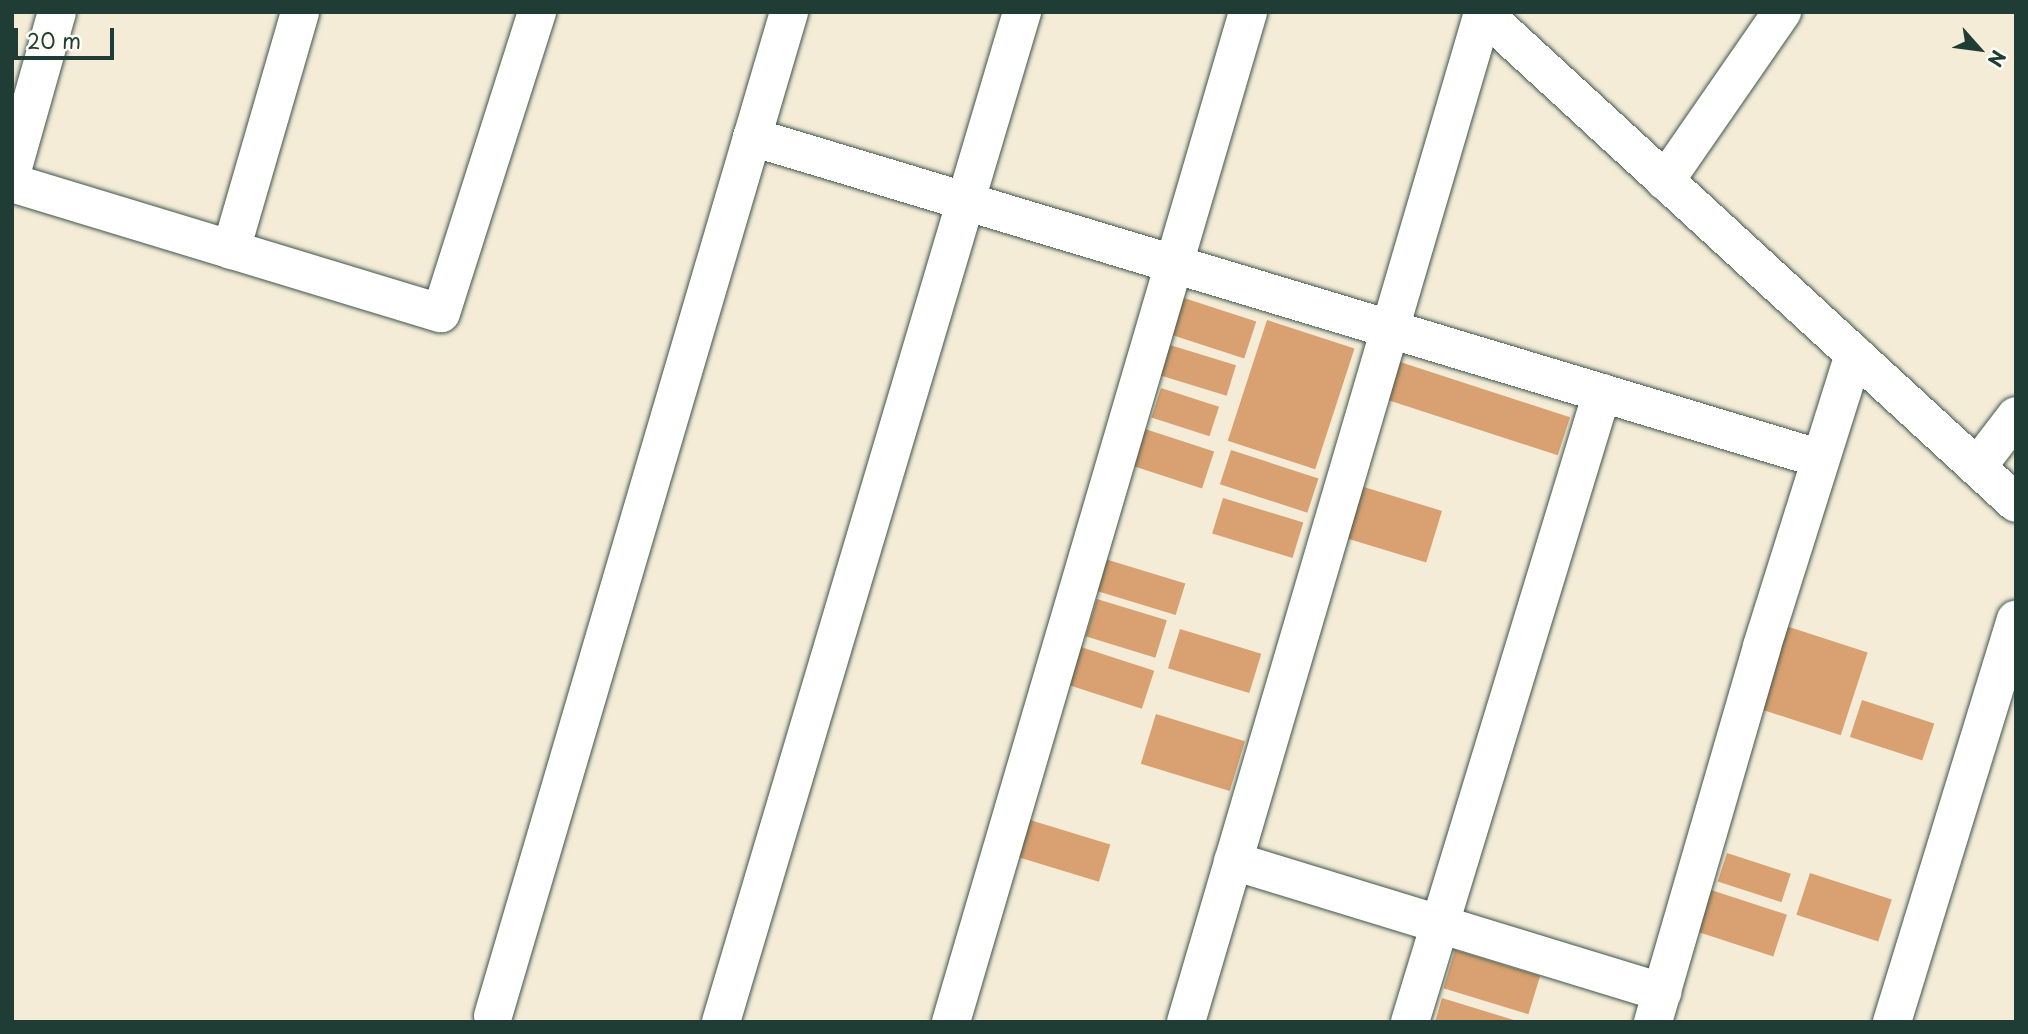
<!DOCTYPE html>
<style>
body{margin:0}
#map{position:relative;width:2028px;height:1034px;overflow:hidden;background:#f4ecd7;font-family:"Playpen Sans",sans-serif}
div>[style]{position:absolute}
[style*='--x']{left:calc(var(--x)*1px);top:calc(var(--y)*1px);width:calc(var(--w)*1px);rotate:calc(var(--a)*1deg)}
.building>*{inset:0;background:#d9a171;transform-origin:0 0}
.roads{filter:drop-shadow(0 0 2px #3f574c) drop-shadow(0 0 2px #3f574c)}
.minor>*{height:38px;margin:-19px;padding:0 19px;transform-origin:19px;border-radius:19px;background:#fff}
.major>*{height:38px;margin:-19px;padding:0 19px;transform-origin:19px;border-radius:19px;background:#fff}
span{translate:-50% -50%;white-space:nowrap;text-align:center;line-height:1.15;-webkit-text-stroke:7px #fdfcf7;paint-order:stroke}
.frame{position:absolute;inset:0;border:14px solid #1f3d34;pointer-events:none}
.north{position:absolute;left:1944px;top:14px;width:70px;height:70px;-webkit-text-stroke:5px #fdfcf7;paint-order:stroke;rotate:118deg;font-size:19px;font-weight:700;line-height:28px;text-align:center;color:#1f3d34}
.north::after{content:'';display:block;margin:auto;width:24px;height:32px;background:#1f3d34;clip-path:polygon(50% 0,100% 100%,50% 72%,0 100%)}
.scale{position:absolute;left:14px;top:28px;width:100px;height:32px;box-sizing:border-box;border:4px solid #1f3d34;border-top:0;padding-left:9px;font-size:21px;line-height:24px;white-space:nowrap;color:#1f3d34;-webkit-text-stroke:5px #fdfcf7;paint-order:stroke}
</style>
<div id="map">
<div class="building">
<div style="left:1184px;top:298px;width:76px;height:39px;rotate:18deg"></div>
<div style="left:1267px;top:320px;width:92px;height:127px;rotate:18deg"></div>
<div style="left:1170px;top:345px;width:69px;height:32px;rotate:17deg"></div>
<div style="left:1397px;top:361px;width:182px;height:40px;rotate:18deg"></div>
<div style="left:1161px;top:388px;width:61px;height:31px;rotate:18deg"></div>
<div style="left:1139px;top:427px;width:79px;height:39px;rotate:18deg"></div>
<div style="left:1231px;top:450px;width:92px;height:36px;rotate:18deg"></div>
<div style="left:1354px;top:484px;width:92px;height:54px;rotate:17deg"></div>
<div style="left:1223px;top:498px;width:84px;height:37px;rotate:17deg"></div>
<div style="left:1105px;top:559px;width:84px;height:33px;rotate:17deg"></div>
<div style="left:1097px;top:599px;width:73px;height:39px;rotate:17deg"></div>
<div style="left:1783px;top:625px;width:89px;height:87px;rotate:18deg"></div>
<div style="left:1180px;top:629px;width:85px;height:41px;rotate:17deg"></div>
<div style="left:1081px;top:647px;width:77px;height:40px;rotate:18deg"></div>
<div style="left:1862px;top:700px;width:76px;height:39px;rotate:18deg"></div>
<div style="left:1156px;top:714px;width:93px;height:52px;rotate:17deg"></div>
<div style="left:1030px;top:820px;width:84px;height:39px;rotate:17deg"></div>
<div style="left:1727px;top:853px;width:67px;height:30px;rotate:18deg"></div>
<div style="left:1810px;top:873px;width:86px;height:44px;rotate:18deg"></div>
<div style="left:1708px;top:889px;width:83px;height:44px;rotate:18deg"></div>
<div style="left:1455px;top:950px;width:89px;height:40px;rotate:17deg"></div>
<div style="clip-path:polygon(1442px 998px,1517px 1021px,1517px 1022px,1435px 1022px)"></div>
</div>
<div class="roads">
<div class="minor">
<div style="--x:752;--y:137;--w:1116;--a:16.76"></div>
<div style="--x:12;--y:171;--w:165;--a:-74.2"></div>
<div style="--x:1665;--y:181;--w:206;--a:-55.3"></div>
<div style="--x:12;--y:183;--w:448;--a:16.9"></div>
<div style="--x:441;--y:313;--w:316;--a:-72.3"></div>
<div style="--x:231;--y:250;--w:248;--a:-73.8"></div>
<div style="--x:1977;--y:467;--w:64;--a:-52.6"></div>
<div style="--x:1233;--y:861;--w:449;--a:17"></div>
<div style="--x:493;--y:1016;--w:1047;--a:-73.57"></div>
<div style="--x:721;--y:1022;--w:1054;--a:-73.4"></div>
<div style="--x:951;--y:1022;--w:1053;--a:-73.61"></div>
<div style="--x:1186;--y:1022;--w:1052;--a:-73.6"></div>
<div style="--x:1410;--y:1022;--w:658;--a:-73.03"></div>
<div style="--x:1653;--y:1022;--w:391;--a:-73.8"></div>
<div style="--x:1762;--y:646;--w:306;--a:-72.5"></div>
<div style="--x:1892;--y:1022;--w:421;--a:-72.9"></div>
</div>
<div class="major">
<div style="--x:1482;--y:12;--w:725;--a:42.6"></div>
</div>
</div>
<div class="frame"></div>
<div class="north">N</div>
<div class="scale">20 m</div>
</div>
